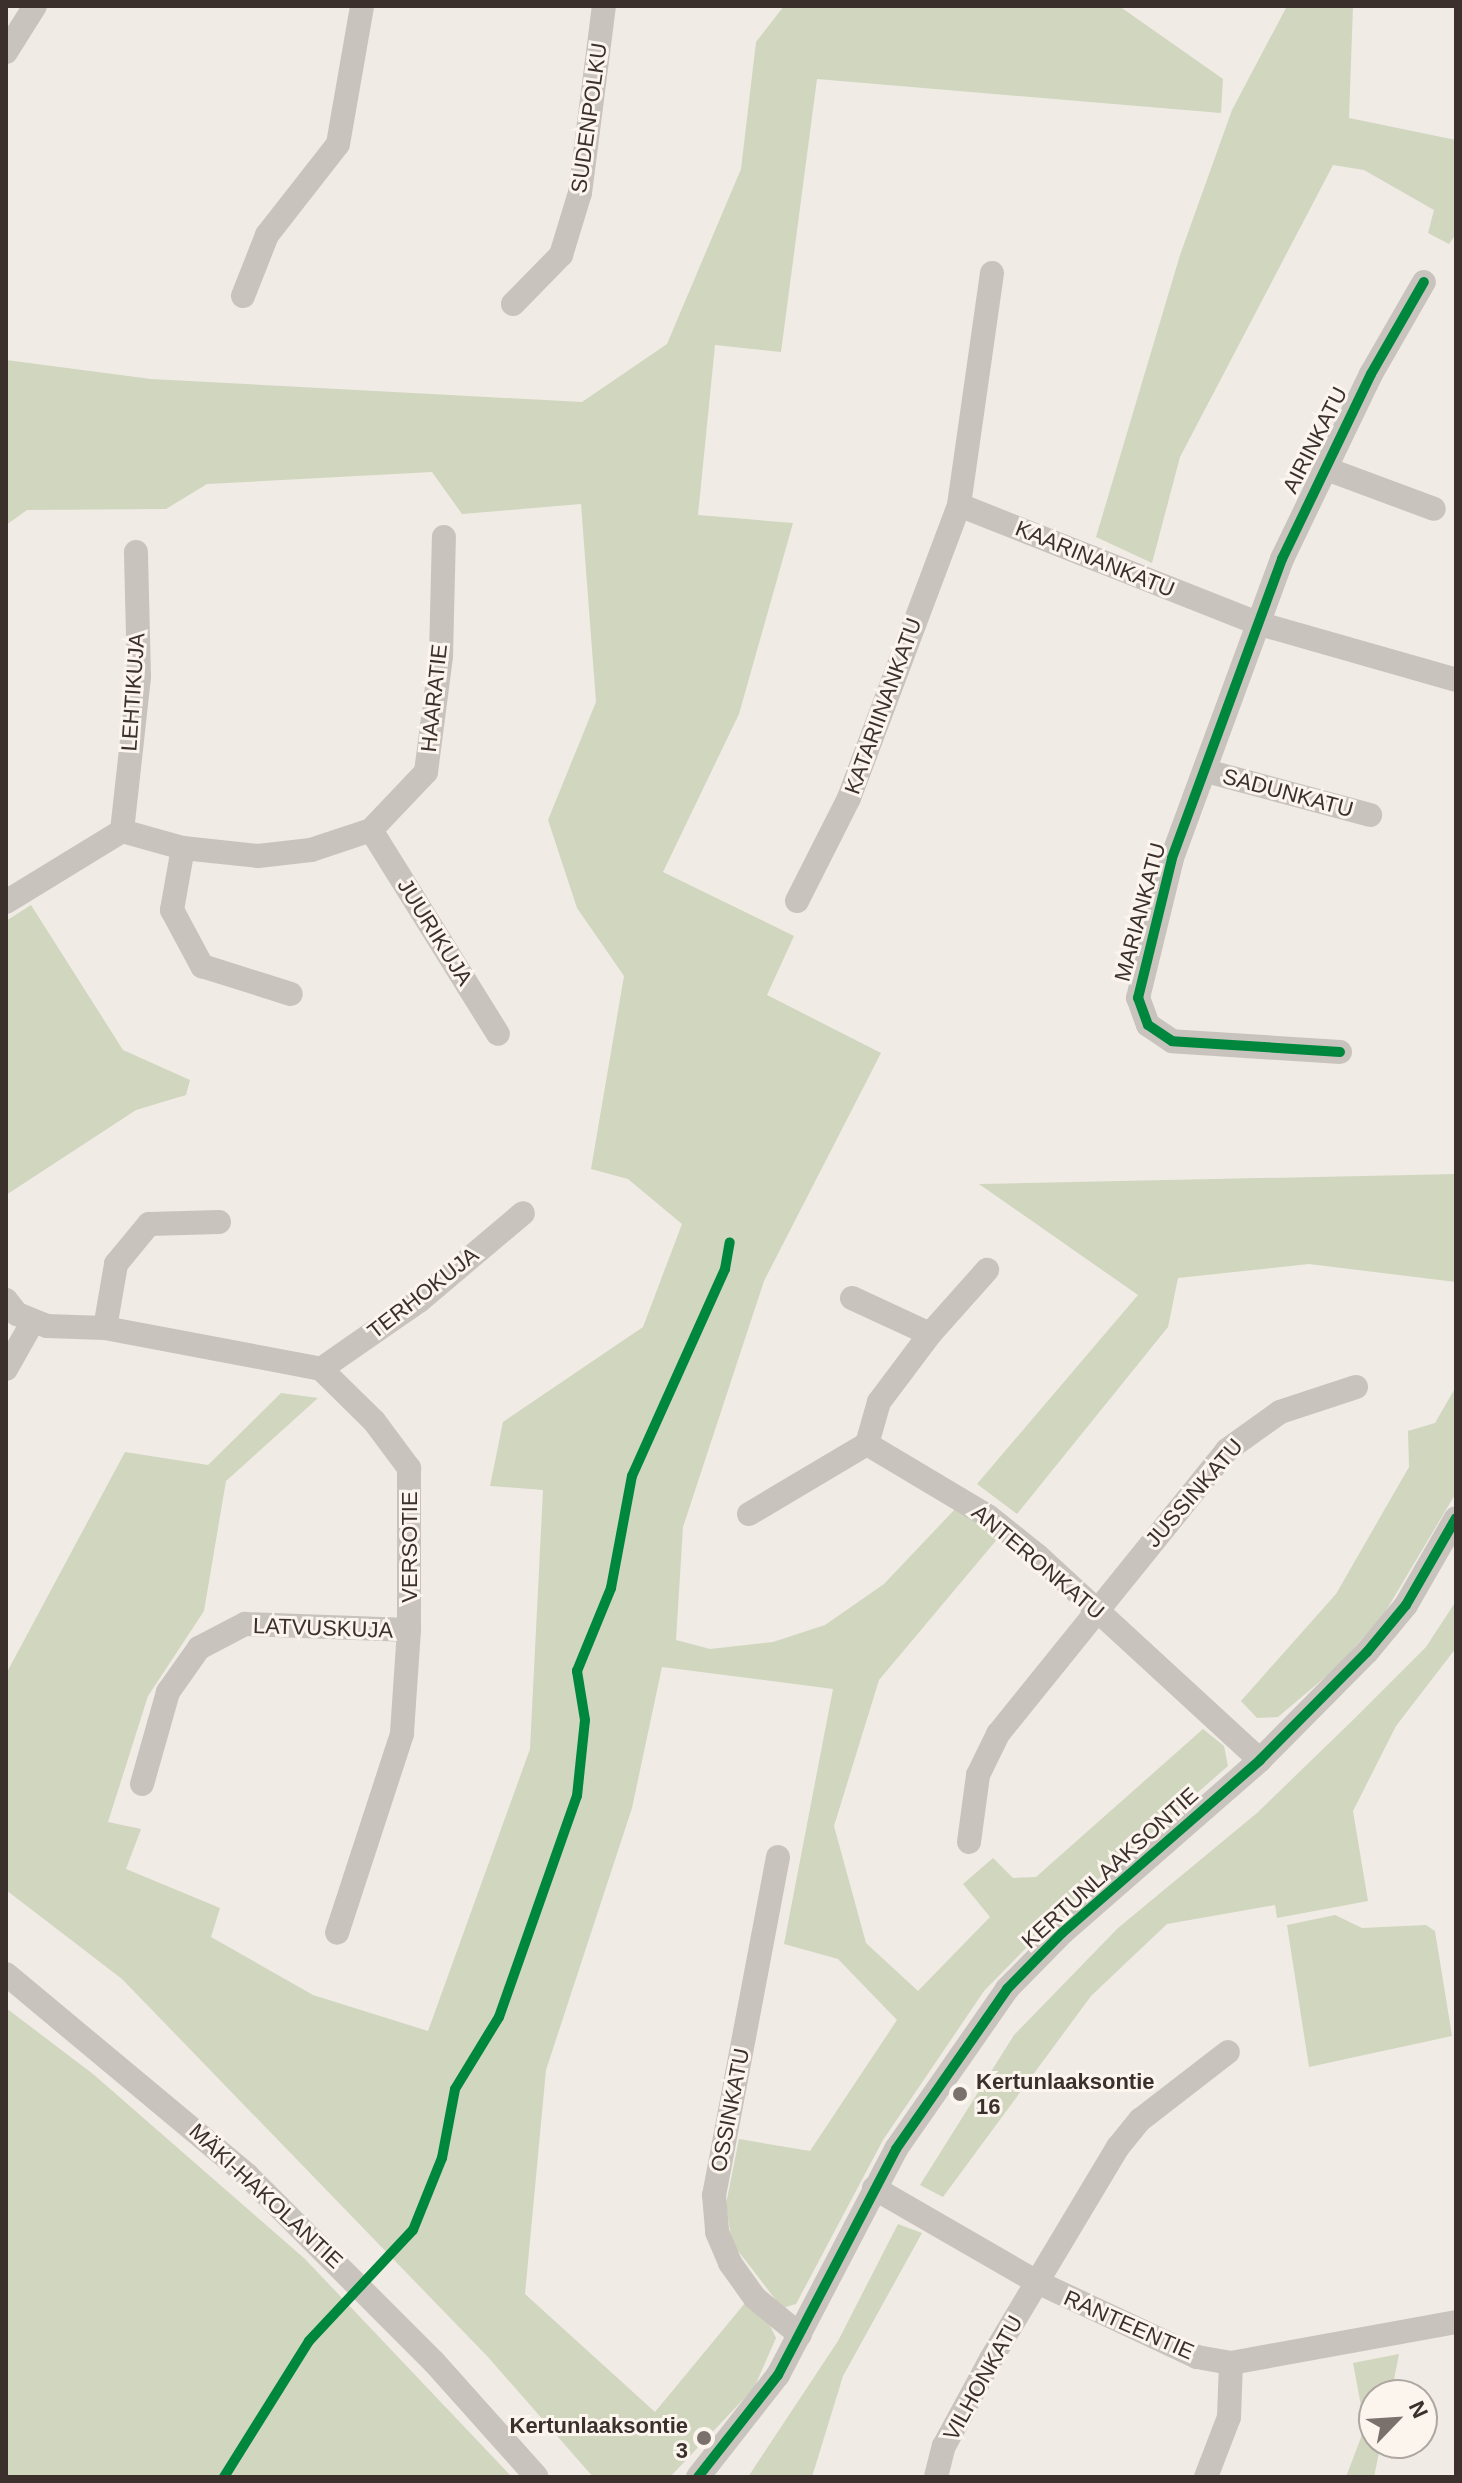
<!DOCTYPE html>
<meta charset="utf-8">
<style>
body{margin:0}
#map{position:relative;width:1462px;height:2483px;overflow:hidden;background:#f0ebe5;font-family:Helvetica,sans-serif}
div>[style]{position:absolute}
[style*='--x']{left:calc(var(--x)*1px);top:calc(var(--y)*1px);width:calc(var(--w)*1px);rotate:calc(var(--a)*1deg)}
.green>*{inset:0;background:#d1d6bf}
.minor>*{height:24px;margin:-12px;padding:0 12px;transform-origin:12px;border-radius:12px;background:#c9c3be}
.cycleway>*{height:10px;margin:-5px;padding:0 5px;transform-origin:5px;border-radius:5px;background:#00873e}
.dots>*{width:22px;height:22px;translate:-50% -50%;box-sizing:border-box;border:4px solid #fbf5ee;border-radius:50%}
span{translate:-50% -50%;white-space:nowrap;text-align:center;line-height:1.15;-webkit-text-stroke:6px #fbf5ee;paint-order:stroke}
.street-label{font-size:22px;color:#3b302b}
.poi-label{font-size:22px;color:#3b302b;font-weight:700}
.left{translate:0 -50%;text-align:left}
.right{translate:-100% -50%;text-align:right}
.frame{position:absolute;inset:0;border:8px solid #3b302b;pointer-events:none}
.north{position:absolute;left:1358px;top:2379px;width:80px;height:80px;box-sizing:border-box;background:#fbf5ee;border:2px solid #aea6a0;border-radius:50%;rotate:65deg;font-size:22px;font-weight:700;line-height:32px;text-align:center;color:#3b302b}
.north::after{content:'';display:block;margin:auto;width:28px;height:36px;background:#7a716c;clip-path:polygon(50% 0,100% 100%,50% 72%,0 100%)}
</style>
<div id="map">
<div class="green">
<div style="clip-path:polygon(784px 6px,1119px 6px,1223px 79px,1221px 113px,817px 79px,781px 352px,715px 345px,698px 515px,793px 523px,739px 714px,663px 872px,794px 936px,767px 995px,881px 1053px,764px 1281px,683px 1527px,676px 1640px,710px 1649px,773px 1642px,825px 1625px,884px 1584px,956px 1508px,999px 1537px,879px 1680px,834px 1826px,866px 1943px,918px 1991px,990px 1917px,963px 1884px,993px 1858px,1013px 1878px,1036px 1877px,1203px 1729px,1224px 1746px,1228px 1766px,1064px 1909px,984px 1991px,883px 2140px,796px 2304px,782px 2308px,732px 2243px,726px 2204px,739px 2139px,810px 2151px,897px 2020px,838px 1959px,784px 1944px,833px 1689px,662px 1667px,632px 1808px,546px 2070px,525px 2294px,655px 2412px,745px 2303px,765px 2315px,776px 2338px,754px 2388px,670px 2477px,593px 2477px,488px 2357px,122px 1979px,6px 1890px,6px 1674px,125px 1452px,208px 1465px,281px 1393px,318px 1398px,226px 1481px,204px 1611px,148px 1696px,108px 1822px,141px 1829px,126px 1869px,220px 1908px,211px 1937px,313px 1995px,428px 2031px,530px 1749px,543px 1490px,490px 1486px,503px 1422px,643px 1327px,682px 1224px,628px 1179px,591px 1169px,624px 976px,577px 908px,548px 820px,596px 702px,581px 504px,462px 514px,432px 472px,207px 484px,166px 509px,27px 510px,6px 525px,6px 360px,151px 379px,582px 402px,667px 344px,741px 169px,756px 42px)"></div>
<div style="clip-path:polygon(1287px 6px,1353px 6px,1349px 118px,1456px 140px,1456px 234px,1449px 244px,1428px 233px,1434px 210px,1364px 170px,1333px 165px,1180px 457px,1152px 563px,1096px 537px,1180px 255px,1232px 110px)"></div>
<div style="clip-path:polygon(31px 905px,123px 1050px,190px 1080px,186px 1095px,136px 1110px,6px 1195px,6px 921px)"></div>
<div style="clip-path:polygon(1456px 1174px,1456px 1282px,1309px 1264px,1178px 1278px,1168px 1327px,1017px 1514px,977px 1484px,1138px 1295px,979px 1184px)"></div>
<div style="clip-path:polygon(1456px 1322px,1456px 1493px,1384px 1614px,1337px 1667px,1278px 1717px,1257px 1718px,1241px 1701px,1336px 1594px,1409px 1467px,1408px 1431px,1435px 1423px,1454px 1390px)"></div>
<div style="clip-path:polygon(1456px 1601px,1456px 1648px,1396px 1726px,1353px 1811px,1368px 1901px,1277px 1918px,1275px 1905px,1167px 1924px,1091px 1996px,943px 2197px,920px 2185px,1014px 2035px,1118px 1928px,1257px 1813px,1354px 1719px,1426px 1647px)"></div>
<div style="clip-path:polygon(1335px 1915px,1362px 1928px,1426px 1925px,1435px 1931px,1452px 2036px,1309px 2067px,1287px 1925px)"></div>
<div style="clip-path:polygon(6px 2008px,93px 2074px,305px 2259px,512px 2477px,6px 2477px)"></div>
<div style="clip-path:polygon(898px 2224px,922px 2233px,843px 2376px,812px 2477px,748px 2477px,838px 2341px)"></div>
<div style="clip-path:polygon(1399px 2354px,1391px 2395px,1374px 2395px,1374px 2443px,1381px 2443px,1374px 2477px,1346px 2477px,1365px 2427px,1353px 2363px)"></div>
</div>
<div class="minor">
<div style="--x:6;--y:52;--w:54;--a:-57.8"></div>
<div style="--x:992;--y:273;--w:234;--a:98.1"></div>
<div style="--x:959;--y:505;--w:324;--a:21.6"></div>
<div style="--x:1260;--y:624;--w:204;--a:15.9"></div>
<div style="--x:243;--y:296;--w:66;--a:-68.5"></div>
<div style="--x:267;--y:235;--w:115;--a:-52"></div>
<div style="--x:338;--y:144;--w:140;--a:-80.1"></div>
<div style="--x:513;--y:304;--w:69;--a:-45.6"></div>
<div style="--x:561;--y:255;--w:65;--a:-73"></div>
<div style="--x:580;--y:193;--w:189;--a:-82.7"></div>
<div style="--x:1324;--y:468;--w:117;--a:20.4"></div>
<div style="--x:1206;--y:771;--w:170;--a:15"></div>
<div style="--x:371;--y:830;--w:240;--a:58.1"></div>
<div style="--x:122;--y:831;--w:155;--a:-83.7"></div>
<div style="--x:139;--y:677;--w:125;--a:-91.4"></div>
<div style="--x:183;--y:848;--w:63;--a:100.1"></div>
<div style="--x:172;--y:910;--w:64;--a:61.8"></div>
<div style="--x:202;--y:966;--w:93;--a:17.5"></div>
<div style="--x:797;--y:901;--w:115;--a:-63.2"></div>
<div style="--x:849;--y:798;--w:313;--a:-69.4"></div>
<div style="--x:6;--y:902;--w:136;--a:-31.5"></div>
<div style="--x:122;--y:831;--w:63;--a:15.6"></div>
<div style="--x:183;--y:848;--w:75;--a:6.1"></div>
<div style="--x:258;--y:856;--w:53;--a:-6.5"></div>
<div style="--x:311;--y:850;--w:63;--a:-18.4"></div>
<div style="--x:371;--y:830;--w:80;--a:-46.5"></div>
<div style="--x:426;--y:772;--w:117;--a:-82.6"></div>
<div style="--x:441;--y:656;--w:119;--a:-88.6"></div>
<div style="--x:1340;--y:1052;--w:168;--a:-176.3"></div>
<div style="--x:1172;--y:1041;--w:29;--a:-146"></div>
<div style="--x:1148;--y:1025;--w:29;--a:-110"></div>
<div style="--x:1138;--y:998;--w:144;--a:-76.3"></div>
<div style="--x:1172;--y:858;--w:319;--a:-69.8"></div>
<div style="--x:1282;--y:559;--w:205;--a:-64.3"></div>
<div style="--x:1371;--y:374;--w:106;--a:-60.1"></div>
<div style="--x:852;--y:1298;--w:86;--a:24.8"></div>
<div style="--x:930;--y:1334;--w:85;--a:126.9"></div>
<div style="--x:879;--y:1402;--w:44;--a:105.9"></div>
<div style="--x:6;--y:1300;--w:18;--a:52"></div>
<div style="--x:17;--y:1314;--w:32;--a:22"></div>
<div style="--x:47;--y:1326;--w:58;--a:2"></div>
<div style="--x:105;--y:1328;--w:220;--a:10.7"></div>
<div style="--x:321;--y:1369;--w:74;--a:44.5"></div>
<div style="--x:374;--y:1421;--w:59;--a:53.3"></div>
<div style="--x:409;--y:1468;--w:162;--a:90"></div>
<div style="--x:409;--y:1630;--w:104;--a:93.9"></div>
<div style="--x:402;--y:1734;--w:209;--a:108.1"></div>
<div style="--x:105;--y:1328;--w:65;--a:-80.2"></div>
<div style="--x:116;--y:1264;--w:52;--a:-50.5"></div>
<div style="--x:149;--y:1224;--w:70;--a:-1.6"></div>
<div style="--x:930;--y:1334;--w:86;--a:-48.3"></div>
<div style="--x:6;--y:1369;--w:53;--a:-60.5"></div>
<div style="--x:321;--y:1369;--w:119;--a:-34.8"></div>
<div style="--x:419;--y:1301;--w:136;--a:-40.2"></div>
<div style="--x:749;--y:1514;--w:137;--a:-30.7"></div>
<div style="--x:867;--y:1444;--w:141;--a:30.8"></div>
<div style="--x:988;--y:1516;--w:64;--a:38.7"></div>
<div style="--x:1038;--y:1556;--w:301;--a:42.6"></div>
<div style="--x:142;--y:1784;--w:96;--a:-74.2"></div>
<div style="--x:168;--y:1692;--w:54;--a:-54.8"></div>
<div style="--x:199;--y:1648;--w:52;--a:-27.6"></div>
<div style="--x:245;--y:1624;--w:164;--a:2.1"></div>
<div style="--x:969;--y:1842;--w:68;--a:-82.3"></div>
<div style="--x:978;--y:1775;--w:46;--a:-64"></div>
<div style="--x:998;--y:1734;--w:365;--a:-51.1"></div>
<div style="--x:1227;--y:1450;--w:65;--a:-35.6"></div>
<div style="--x:1280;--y:1412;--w:80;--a:-18.2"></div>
<div style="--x:778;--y:1857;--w:344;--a:100.7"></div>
<div style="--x:714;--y:2195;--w:37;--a:85"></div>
<div style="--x:717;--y:2232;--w:34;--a:67"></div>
<div style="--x:730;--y:2263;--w:43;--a:54.5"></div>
<div style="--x:755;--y:2298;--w:58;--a:39.4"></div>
<div style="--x:6;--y:1974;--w:314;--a:39.8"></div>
<div style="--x:247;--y:2175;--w:264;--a:45"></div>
<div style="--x:434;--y:2362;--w:154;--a:48.2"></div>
<div style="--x:874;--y:2188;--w:188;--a:30"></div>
<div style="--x:1037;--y:2282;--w:177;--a:25.1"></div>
<div style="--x:1197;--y:2357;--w:35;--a:10"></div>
<div style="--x:1231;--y:2363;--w:229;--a:-10.3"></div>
<div style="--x:698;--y:2477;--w:130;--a:-51.9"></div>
<div style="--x:778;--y:2375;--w:255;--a:-62.4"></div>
<div style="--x:896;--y:2149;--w:195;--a:-55.2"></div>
<div style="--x:1007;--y:1989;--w:78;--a:-45.5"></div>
<div style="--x:1062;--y:1933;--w:263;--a:-41.1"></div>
<div style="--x:1260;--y:1760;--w:152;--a:-45.3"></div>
<div style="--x:1367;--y:1652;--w:61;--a:-50.3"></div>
<div style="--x:1406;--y:1605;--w:100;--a:-60.1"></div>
<div style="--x:936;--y:2477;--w:32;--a:-76"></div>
<div style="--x:944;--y:2446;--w:99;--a:-61.6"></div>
<div style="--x:991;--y:2359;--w:247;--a:-59.1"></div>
<div style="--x:1118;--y:2147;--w:35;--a:-51"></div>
<div style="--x:1140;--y:2120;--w:111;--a:-37.7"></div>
<div style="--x:1206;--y:2477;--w:64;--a:-69"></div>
<div style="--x:1229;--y:2417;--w:54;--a:-87.9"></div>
</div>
<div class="cycleway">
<div style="--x:1340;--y:1052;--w:168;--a:-176.3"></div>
<div style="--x:1172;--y:1041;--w:29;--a:-146"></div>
<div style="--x:1148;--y:1025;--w:29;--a:-110"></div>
<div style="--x:1138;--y:998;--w:144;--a:-76.3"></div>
<div style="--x:1172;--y:858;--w:319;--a:-69.8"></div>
<div style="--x:1282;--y:559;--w:205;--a:-64.3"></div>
<div style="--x:1371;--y:374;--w:106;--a:-60.1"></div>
<div style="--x:224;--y:2477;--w:160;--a:-58"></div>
<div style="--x:309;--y:2341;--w:152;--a:-46.9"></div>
<div style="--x:413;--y:2230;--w:78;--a:-68.1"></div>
<div style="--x:442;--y:2158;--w:70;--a:-79.3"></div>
<div style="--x:455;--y:2089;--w:84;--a:-58.6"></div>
<div style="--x:499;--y:2017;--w:234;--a:-70.6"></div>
<div style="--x:577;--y:1796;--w:76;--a:-84"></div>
<div style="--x:585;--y:1720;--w:50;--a:-99.3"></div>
<div style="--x:577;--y:1671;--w:90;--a:-67.7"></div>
<div style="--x:611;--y:1588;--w:114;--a:-79.4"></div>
<div style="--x:632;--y:1476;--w:227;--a:-65.8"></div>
<div style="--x:725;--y:1269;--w:27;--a:-80"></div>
<div style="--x:698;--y:2477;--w:130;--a:-51.9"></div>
<div style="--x:778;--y:2375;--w:255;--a:-62.4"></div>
<div style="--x:896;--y:2149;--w:195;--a:-55.2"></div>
<div style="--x:1007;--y:1989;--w:78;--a:-45.5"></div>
<div style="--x:1062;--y:1933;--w:263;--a:-41.1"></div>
<div style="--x:1260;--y:1760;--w:152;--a:-45.3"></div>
<div style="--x:1367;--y:1652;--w:61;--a:-50.3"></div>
<div style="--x:1406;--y:1605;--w:100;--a:-60.1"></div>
</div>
<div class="dots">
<div style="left:960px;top:2094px;background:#7a716c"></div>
<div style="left:704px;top:2438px;background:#7a716c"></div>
</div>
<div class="street-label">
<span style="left:589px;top:118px;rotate:-82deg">SUDENPOLKU</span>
<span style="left:1315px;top:440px;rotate:-63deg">AIRINKATU</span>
<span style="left:1095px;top:559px;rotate:22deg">KAARINANKATU</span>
<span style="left:133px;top:692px;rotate:-86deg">LEHTIKUJA</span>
<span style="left:434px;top:698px;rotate:-84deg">HAARATIE</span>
<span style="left:883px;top:706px;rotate:-70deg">KATARIINANKATU</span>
<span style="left:1288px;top:793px;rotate:15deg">SADUNKATU</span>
<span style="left:1140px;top:912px;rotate:-75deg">MARIANKATU</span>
<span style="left:435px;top:932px;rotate:58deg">JUURIKUJA</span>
<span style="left:423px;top:1293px;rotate:-38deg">TERHOKUJA</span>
<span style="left:1194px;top:1493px;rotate:-49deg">JUSSINKATU</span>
<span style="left:410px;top:1547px;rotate:-90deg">VERSOTIE</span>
<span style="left:1038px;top:1562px;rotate:40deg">ANTERONKATU</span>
<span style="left:323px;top:1628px;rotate:2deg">LATVUSKUJA</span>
<span style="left:1110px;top:1868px;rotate:-42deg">KERTUNLAAKSONTIE</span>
<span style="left:730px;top:2110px;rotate:-79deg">OSSINKATU</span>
<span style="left:266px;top:2196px;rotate:43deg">MÄKI-HAKOLANTIE</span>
<span style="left:1129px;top:2325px;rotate:24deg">RANTEENTIE</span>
<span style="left:983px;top:2378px;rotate:-61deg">VILHONKATU</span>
</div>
<div class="poi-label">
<span class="left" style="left:976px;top:2094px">Kertunlaaksontie<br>16</span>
<span class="right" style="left:688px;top:2438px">Kertunlaaksontie<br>3</span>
</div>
<div class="frame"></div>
<div class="north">N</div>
</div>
